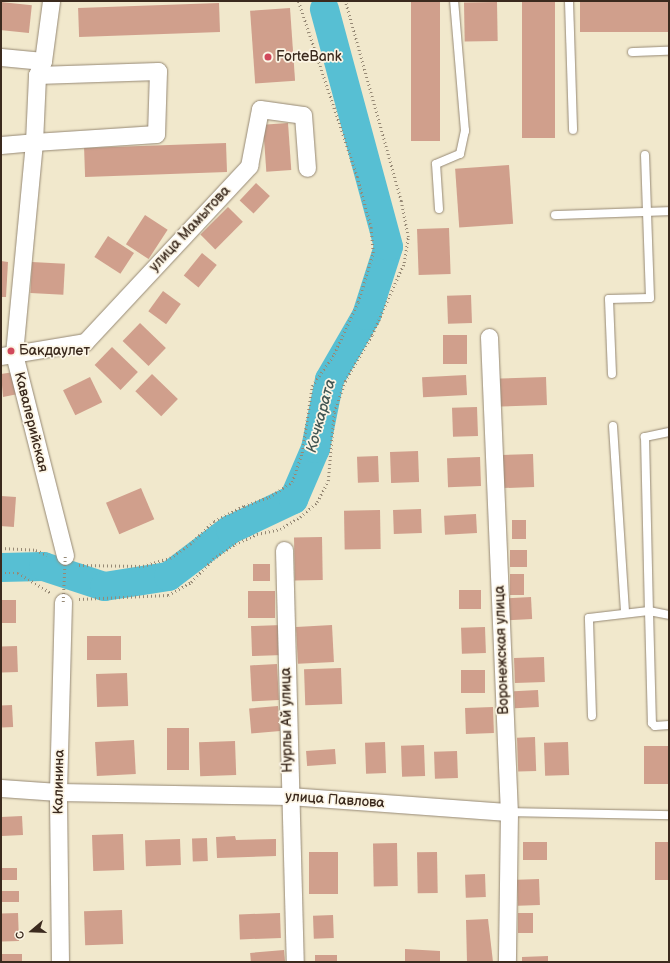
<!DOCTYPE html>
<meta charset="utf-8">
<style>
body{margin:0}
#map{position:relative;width:670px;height:963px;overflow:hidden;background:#f1e8cc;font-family:"Balsamiq Sans",sans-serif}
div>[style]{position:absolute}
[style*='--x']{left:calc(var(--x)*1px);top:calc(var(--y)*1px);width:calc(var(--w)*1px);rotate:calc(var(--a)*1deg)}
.river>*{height:29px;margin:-14.5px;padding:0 14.5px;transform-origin:14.5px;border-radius:14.5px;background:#57bfd3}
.building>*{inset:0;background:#d09f8c;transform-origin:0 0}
.path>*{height:2.5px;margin-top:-1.25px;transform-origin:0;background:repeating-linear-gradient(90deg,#968975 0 1px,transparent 0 4px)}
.roads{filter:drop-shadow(0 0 1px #968975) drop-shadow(0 0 1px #968975)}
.service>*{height:8px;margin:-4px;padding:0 4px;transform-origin:4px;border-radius:4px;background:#fff}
.minor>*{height:17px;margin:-8.5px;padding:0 8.5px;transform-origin:8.5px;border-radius:8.5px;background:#fff}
.path-bridge>*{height:2.5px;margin-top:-1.25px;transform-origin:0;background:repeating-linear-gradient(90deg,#968975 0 1px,transparent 0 4px)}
.dots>*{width:11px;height:11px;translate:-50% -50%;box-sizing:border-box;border:2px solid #fcf5e5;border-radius:50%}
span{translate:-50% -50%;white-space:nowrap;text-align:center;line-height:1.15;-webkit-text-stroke:3.5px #fcf5e5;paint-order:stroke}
.poi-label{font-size:14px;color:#3b2a1e}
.left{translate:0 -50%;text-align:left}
.street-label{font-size:14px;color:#3b2a1e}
.water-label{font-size:15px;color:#435754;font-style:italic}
.frame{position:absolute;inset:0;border:2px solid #3b2a1e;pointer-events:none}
.north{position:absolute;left:12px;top:911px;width:40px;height:40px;-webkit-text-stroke:3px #fcf5e5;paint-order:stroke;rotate:251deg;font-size:11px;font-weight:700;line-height:16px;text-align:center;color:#3b2a1e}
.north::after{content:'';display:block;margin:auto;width:14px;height:18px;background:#3b2a1e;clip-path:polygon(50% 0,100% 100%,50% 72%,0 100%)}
</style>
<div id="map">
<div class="river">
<div style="--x:1;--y:567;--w:42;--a:-1.4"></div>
<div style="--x:43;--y:566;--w:64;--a:18.2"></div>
<div style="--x:104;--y:586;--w:65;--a:-8.9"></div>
<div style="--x:168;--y:576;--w:78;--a:-37.2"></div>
<div style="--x:230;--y:529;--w:70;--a:-25.5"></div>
<div style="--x:293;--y:499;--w:56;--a:-66.7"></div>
<div style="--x:315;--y:448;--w:70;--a:-78.5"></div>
<div style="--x:329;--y:379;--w:74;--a:-60"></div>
<div style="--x:366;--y:315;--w:72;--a:-72.3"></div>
<div style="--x:388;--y:246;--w:246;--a:-105.1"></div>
</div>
<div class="building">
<div style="left:411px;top:1px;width:29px;height:140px"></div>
<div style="left:522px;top:1px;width:33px;height:137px"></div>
<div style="left:580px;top:1px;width:89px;height:31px"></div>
<div style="left:1px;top:2px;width:31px;height:28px;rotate:6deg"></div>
<div style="left:497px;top:2px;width:39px;height:33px;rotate:89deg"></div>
<div style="left:219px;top:3px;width:29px;height:141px;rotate:88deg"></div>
<div style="left:290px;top:8px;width:73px;height:40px;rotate:86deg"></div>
<div style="left:288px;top:123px;width:47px;height:25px;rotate:86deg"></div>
<div style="left:226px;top:143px;width:29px;height:142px;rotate:88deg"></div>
<div style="left:509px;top:165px;width:59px;height:54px;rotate:86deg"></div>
<div style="left:256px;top:183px;width:19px;height:24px;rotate:43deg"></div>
<div style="left:228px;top:207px;width:21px;height:39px;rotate:45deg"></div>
<div style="left:145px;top:215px;width:27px;height:35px;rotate:33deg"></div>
<div style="left:449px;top:228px;width:46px;height:32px;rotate:88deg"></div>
<div style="left:108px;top:236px;width:31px;height:25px;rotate:33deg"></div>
<div style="left:202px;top:253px;width:19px;height:29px;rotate:39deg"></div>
<div style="clip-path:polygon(1px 261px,8px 262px,6px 297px,1px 297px)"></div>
<div style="left:32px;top:262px;width:33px;height:31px;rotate:3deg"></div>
<div style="left:163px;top:291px;width:22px;height:25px;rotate:36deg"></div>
<div style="left:471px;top:295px;width:28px;height:24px;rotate:88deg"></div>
<div style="left:140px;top:323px;width:36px;height:25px;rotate:44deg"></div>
<div style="left:443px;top:335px;width:24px;height:29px"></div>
<div style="left:112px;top:347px;width:36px;height:25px;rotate:44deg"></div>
<div style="clip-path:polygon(14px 372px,18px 394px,3px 397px,1px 374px)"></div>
<div style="left:152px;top:374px;width:36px;height:24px;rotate:44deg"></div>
<div style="left:466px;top:375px;width:20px;height:44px;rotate:87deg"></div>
<div style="left:90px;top:377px;width:28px;height:30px;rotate:64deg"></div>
<div style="left:546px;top:377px;width:28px;height:46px;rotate:88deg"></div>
<div style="left:477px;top:407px;width:29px;height:25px;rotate:88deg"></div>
<div style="left:418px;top:451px;width:31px;height:28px;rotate:88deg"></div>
<div style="left:533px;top:454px;width:33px;height:32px;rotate:88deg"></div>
<div style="left:378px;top:456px;width:26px;height:21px;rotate:88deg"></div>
<div style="left:480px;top:457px;width:29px;height:33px;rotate:88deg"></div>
<div style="left:141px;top:488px;width:34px;height:38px;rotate:67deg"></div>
<div style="left:1px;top:496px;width:15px;height:30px;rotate:4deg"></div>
<div style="left:421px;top:509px;width:24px;height:28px;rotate:88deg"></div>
<div style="left:380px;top:510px;width:39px;height:36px;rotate:89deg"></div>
<div style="left:476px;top:514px;width:19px;height:32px;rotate:87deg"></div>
<div style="left:512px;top:520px;width:14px;height:19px"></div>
<div style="left:322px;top:537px;width:43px;height:28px;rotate:89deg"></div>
<div style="left:510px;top:550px;width:17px;height:17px"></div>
<div style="left:270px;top:564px;width:17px;height:17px;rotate:90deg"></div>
<div style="left:510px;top:574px;width:14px;height:21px"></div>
<div style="left:459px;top:590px;width:22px;height:19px"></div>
<div style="left:275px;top:591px;width:27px;height:27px;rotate:90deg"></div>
<div style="left:531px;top:597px;width:22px;height:24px;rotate:87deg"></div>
<div style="left:16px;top:600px;width:23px;height:15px;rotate:90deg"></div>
<div style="left:282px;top:625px;width:30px;height:31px;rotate:88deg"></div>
<div style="left:332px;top:625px;width:37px;height:36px;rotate:87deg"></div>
<div style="left:485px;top:627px;width:26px;height:24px;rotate:88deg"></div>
<div style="left:121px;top:636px;width:24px;height:34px;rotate:90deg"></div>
<div style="left:17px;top:646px;width:26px;height:16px;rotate:88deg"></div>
<div style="left:544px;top:657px;width:25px;height:30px;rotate:88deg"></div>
<div style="left:277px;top:664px;width:36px;height:27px;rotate:87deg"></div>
<div style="left:341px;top:668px;width:36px;height:37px;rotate:88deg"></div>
<div style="left:461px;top:670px;width:24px;height:23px"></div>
<div style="left:127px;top:673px;width:33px;height:31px;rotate:88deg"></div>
<div style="left:538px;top:690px;width:17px;height:24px;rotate:87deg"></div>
<div style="left:12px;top:705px;width:22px;height:11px;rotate:87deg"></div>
<div style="left:278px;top:706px;width:25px;height:29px;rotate:85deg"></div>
<div style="left:493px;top:707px;width:26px;height:28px;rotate:88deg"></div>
<div style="left:167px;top:728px;width:22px;height:42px"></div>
<div style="left:535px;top:737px;width:34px;height:18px;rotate:88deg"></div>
<div style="left:134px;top:740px;width:34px;height:39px;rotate:87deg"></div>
<div style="left:235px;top:741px;width:34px;height:36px;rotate:88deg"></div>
<div style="left:385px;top:742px;width:31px;height:20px;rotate:88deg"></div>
<div style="left:568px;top:742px;width:33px;height:24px;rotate:88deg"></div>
<div style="left:424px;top:745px;width:31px;height:23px;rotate:88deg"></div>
<div style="left:644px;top:746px;width:25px;height:38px"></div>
<div style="left:335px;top:749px;width:15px;height:29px;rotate:86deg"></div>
<div style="left:457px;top:751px;width:27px;height:23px;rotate:88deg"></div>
<div style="left:22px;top:816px;width:19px;height:21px;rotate:87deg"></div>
<div style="left:123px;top:834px;width:36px;height:31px;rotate:88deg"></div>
<div style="clip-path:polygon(235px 836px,236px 840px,276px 839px,276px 856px,217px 858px,216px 837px)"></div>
<div style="left:207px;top:838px;width:23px;height:15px;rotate:88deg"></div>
<div style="left:180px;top:839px;width:26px;height:35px;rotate:88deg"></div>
<div style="left:547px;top:842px;width:18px;height:24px;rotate:90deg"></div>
<div style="left:655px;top:842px;width:14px;height:38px"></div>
<div style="left:397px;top:843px;width:43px;height:24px;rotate:89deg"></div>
<div style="left:309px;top:852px;width:29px;height:42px"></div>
<div style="left:437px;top:852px;width:41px;height:20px;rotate:89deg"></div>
<div style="left:1px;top:868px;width:16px;height:12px"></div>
<div style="left:485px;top:874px;width:23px;height:20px;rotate:88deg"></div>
<div style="left:539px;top:879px;width:26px;height:22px;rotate:88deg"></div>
<div style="left:19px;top:891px;width:11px;height:18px;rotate:90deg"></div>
<div style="left:122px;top:910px;width:34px;height:38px;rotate:88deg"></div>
<div style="left:18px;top:913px;width:28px;height:17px;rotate:88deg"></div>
<div style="left:280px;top:913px;width:25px;height:41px;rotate:88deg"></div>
<div style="left:518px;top:913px;width:15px;height:20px"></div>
<div style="left:333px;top:915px;width:23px;height:20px;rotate:88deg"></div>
<div style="clip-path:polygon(488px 919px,493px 962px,467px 962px,466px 920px)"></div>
<div style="clip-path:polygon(405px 949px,440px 951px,440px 962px,405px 962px)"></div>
<div style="left:284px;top:950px;width:12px;height:34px;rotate:85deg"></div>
<div style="left:22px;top:954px;width:8px;height:21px;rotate:90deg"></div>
<div style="left:315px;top:955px;width:22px;height:7px"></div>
<div style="clip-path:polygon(548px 956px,548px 962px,522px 962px,522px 957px)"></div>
</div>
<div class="path">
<div style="--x:1;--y:548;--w:35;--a:3"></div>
<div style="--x:36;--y:550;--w:12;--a:24"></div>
<div style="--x:79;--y:565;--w:64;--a:0.9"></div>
<div style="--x:143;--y:566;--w:28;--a:-17"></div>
<div style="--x:170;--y:558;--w:24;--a:-35"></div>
<div style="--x:190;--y:544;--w:33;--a:-44"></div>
<div style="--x:214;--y:521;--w:34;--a:-27"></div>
<div style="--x:244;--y:506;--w:27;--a:-20"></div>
<div style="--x:269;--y:497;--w:27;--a:-33"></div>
<div style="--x:292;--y:482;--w:31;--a:-71"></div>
<div style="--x:302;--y:453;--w:68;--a:-81.5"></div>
<div style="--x:312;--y:386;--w:39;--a:-55"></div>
<div style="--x:334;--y:354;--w:57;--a:-65.2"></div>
<div style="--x:358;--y:302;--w:51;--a:-73"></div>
<div style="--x:373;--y:253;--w:25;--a:-95"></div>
<div style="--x:371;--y:228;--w:53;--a:-105.4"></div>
<div style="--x:357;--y:177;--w:186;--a:-108.5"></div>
<div style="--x:1;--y:573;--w:17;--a:0"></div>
<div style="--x:18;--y:573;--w:39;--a:31"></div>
<div style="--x:79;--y:599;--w:89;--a:-2.6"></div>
<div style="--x:168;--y:595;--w:26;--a:-29"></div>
<div style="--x:191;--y:582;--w:32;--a:-46"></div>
<div style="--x:213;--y:559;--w:27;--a:-34"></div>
<div style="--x:235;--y:544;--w:24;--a:-24"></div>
<div style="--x:257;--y:534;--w:24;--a:-12"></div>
<div style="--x:280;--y:529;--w:23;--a:-31"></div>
<div style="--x:300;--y:517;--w:23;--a:-41"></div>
<div style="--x:317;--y:502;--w:24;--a:-62"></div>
<div style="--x:328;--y:481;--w:69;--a:-85"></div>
<div style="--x:334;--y:412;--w:33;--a:-70"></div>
<div style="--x:345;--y:381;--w:53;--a:-59.6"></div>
<div style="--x:372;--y:335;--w:79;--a:-66"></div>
<div style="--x:404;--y:263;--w:26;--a:-81"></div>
<div style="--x:408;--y:237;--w:37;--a:-101"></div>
<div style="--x:401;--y:201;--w:208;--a:-105.6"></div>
</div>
<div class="roads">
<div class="service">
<div style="--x:569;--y:1;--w:129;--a:88.2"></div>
<div style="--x:632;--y:52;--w:37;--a:-2"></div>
<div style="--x:439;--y:209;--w:45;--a:-93.8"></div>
<div style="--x:436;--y:164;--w:26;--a:-23"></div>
<div style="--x:460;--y:154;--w:24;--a:-78"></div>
<div style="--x:465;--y:131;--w:130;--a:-94.8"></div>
<div style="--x:555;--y:215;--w:114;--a:-2"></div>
<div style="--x:612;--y:374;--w:75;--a:-92.3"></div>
<div style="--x:609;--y:299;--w:41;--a:-1.4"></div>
<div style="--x:650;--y:298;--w:143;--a:-92"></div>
<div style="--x:613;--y:426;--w:186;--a:86.3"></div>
<div style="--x:669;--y:432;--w:25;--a:168"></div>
<div style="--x:645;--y:437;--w:174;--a:88.7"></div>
<div style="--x:649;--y:611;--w:20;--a:11"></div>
<div style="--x:592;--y:716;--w:98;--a:-91.8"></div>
<div style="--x:589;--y:618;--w:60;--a:-6.7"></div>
<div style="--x:649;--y:611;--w:112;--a:88.5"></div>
<div style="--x:652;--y:723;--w:4;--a:45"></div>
<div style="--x:655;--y:726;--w:14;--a:-4"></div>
<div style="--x:509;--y:812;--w:160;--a:1.1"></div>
</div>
<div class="minor">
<div style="--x:1;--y:57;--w:42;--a:5.4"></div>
<div style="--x:37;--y:75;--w:121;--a:-1.9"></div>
<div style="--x:158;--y:71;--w:63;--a:91.8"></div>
<div style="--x:156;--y:134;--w:122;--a:176.2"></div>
<div style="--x:34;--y:142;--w:67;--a:-87.4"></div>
<div style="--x:37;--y:75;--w:15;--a:-67"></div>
<div style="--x:43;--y:61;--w:61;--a:-82.4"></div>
<div style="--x:1;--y:145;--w:33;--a:-5"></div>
<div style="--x:34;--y:142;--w:213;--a:95.4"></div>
<div style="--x:14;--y:354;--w:208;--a:75.8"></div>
<div style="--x:489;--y:337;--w:475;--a:87.6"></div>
<div style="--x:509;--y:812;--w:150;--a:90.8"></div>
<div style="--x:1;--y:356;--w:85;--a:-9.5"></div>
<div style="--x:85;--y:342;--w:241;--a:-47"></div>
<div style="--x:249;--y:166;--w:58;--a:-79.1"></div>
<div style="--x:260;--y:109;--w:43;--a:7.9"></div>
<div style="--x:303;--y:115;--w:53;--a:85.7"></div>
<div style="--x:284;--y:550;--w:412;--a:88.5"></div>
<div style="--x:1;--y:788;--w:57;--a:4"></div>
<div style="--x:58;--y:792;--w:231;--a:1"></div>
<div style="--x:289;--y:796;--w:221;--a:4.2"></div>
<div style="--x:60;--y:962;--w:170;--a:-90.7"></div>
<div style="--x:58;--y:792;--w:190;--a:-88.5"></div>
</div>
</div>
<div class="path-bridge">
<div style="--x:63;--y:602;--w:46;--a:-87.5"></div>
</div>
<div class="dots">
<div style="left:268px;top:57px;background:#d1495b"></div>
<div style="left:11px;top:351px;background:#d1495b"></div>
</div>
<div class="poi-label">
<span class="left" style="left:276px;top:57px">ForteBank</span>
<span class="left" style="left:19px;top:351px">Бакдаулет</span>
</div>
<div class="street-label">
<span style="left:190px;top:229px;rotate:-47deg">улица Мамытова</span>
<span style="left:31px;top:422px;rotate:76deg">Кавалерийская</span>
<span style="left:502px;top:650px;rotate:-92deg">Воронежская улица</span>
<span style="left:287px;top:720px;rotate:-91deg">Нурлы Ай улица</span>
<span style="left:59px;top:782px;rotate:-89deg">Калинина</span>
<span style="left:335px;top:800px;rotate:4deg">улица Павлова</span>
</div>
<div class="water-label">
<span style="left:321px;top:416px;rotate:-75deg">Кочкарата</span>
</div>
<div class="frame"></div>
<div class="north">С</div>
</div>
